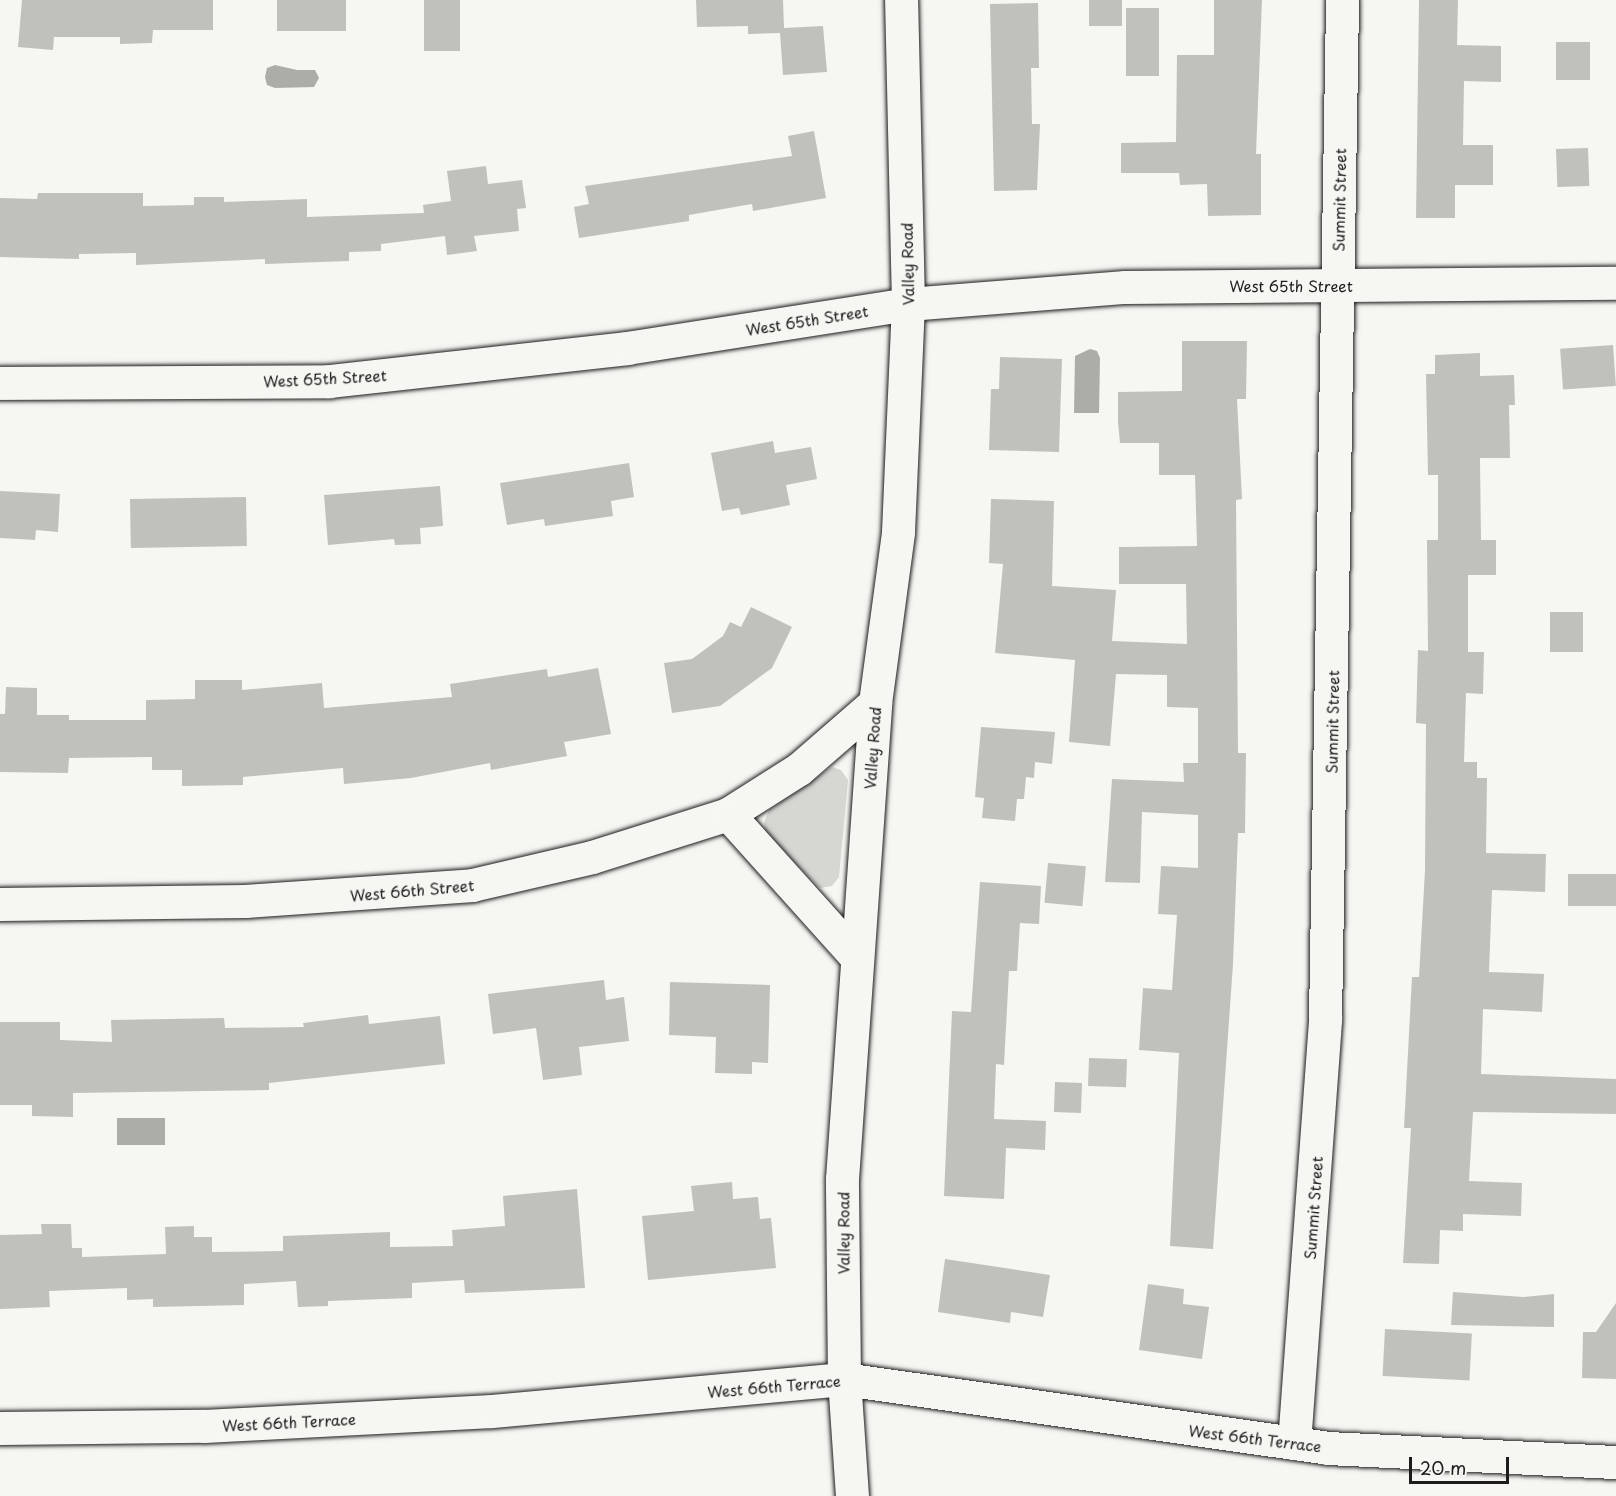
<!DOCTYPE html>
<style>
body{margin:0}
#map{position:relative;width:1616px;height:1496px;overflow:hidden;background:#f6f6f2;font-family:"Playpen Sans",sans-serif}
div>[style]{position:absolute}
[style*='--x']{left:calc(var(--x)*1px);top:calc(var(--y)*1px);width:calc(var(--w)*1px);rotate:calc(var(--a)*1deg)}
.green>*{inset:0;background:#d6d6d2}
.water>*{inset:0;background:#acaca9;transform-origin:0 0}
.building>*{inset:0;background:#c0c0bd;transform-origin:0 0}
.roads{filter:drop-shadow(0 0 2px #1c1c1c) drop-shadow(0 0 2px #1c1c1c)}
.minor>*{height:33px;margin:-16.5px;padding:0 16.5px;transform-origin:16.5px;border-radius:16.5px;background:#f6f6f2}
span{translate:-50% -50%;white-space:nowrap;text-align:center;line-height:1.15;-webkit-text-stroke:6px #f6f6f2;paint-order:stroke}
.street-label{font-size:15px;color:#1c1c1c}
.scale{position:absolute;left:1409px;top:1457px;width:100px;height:27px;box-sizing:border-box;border:3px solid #1c1c1c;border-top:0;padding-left:8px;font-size:18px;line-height:21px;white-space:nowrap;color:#1c1c1c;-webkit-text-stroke:4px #f6f6f2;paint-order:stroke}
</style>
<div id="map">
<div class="green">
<div style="clip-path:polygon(832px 767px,841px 770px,848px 780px,839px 877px,832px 886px,820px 888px,766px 834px,764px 823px,769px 810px)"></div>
</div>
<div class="water">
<div style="clip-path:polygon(275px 65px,297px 70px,315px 70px,319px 78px,314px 87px,275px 88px,267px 85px,265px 77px,267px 68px)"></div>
<div style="clip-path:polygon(1090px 349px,1097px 351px,1100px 358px,1099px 413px,1074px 413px,1075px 356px)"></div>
<div style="left:165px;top:1118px;width:27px;height:48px;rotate:90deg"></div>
</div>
<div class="building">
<div style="clip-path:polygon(22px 0,213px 0,213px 30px,153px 30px,152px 43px,120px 44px,120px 37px,54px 37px,53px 50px,18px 47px)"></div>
<div style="left:277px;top:0;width:69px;height:31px"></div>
<div style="left:424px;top:0;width:36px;height:51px"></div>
<div style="clip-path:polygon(696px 0,783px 0,784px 28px,823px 26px,827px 72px,783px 75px,780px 33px,748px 34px,748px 26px,697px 27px)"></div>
<div style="left:1089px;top:0;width:33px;height:26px"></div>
<div style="clip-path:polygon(1214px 0,1262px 0,1256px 154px,1261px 154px,1261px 215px,1208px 216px,1207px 184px,1180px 185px,1179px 173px,1121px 173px,1121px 143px,1176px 142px,1177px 55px,1214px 55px)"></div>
<div style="clip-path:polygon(1419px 0,1458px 0,1457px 45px,1501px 46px,1501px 82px,1464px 81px,1463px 145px,1493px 145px,1493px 185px,1455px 185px,1455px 218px,1416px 218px)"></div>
<div style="clip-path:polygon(1038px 3px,1039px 68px,1031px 68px,1032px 124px,1040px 124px,1037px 190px,994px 191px,990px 4px)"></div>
<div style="left:1126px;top:8px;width:33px;height:68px"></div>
<div style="left:1556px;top:42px;width:34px;height:38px"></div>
<div style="clip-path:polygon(814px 131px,826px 198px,753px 211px,752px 204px,689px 215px,689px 221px,579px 238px,574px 207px,589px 204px,585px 186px,792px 156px,788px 136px)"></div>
<div style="left:1588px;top:148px;width:38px;height:32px;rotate:88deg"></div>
<div style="clip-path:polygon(486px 166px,488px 184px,522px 180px,526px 208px,517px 209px,519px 231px,474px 236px,477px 251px,447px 255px,445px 236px,381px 244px,381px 251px,349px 252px,349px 261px,265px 264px,265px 259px,136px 265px,136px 253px,79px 254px,79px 259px,0 257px,0 198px,37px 199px,38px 193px,143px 193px,143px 206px,194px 205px,194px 197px,224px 197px,224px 202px,307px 199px,307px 217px,424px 213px,423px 205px,451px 201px,447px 171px)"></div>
<div style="clip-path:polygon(1182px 341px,1247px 341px,1246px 399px,1237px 399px,1242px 499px,1236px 500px,1238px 753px,1246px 753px,1245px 833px,1238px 833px,1233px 964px,1213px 1249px,1170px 1246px,1179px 1053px,1139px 1050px,1143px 988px,1172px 990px,1177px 915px,1158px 914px,1161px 866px,1198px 868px,1198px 815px,1142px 812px,1140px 883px,1105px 882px,1112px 779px,1184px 782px,1183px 763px,1198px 763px,1198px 708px,1167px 707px,1167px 675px,1116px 674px,1110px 746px,1069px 742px,1075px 660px,995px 653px,1003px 564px,989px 563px,991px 499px,1054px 501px,1052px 586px,1116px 590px,1112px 641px,1187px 644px,1186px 584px,1119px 584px,1119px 547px,1197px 546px,1195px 475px,1159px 475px,1159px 443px,1120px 443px,1118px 422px,1118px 392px,1182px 391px)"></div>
<div style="left:1613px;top:345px;width:41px;height:53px;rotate:86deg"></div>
<div style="clip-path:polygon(1480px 353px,1480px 376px,1514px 375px,1515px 405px,1509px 405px,1510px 458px,1480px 458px,1481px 540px,1496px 540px,1496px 575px,1468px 575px,1468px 652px,1484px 652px,1483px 694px,1466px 693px,1464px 762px,1477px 762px,1477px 778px,1487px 778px,1486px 853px,1546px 854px,1545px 892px,1492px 890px,1489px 972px,1544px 974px,1542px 1012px,1483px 1009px,1481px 1074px,1616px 1079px,1616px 1114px,1473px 1112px,1469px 1181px,1522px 1183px,1521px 1216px,1463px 1214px,1463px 1231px,1440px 1230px,1439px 1264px,1403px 1263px,1411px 1128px,1404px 1128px,1412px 977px,1419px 977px,1425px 870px,1426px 724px,1416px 723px,1418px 650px,1428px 651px,1427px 540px,1438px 540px,1438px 475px,1428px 475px,1426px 374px,1435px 374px,1435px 355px)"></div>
<div style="clip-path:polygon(1000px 357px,1062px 359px,1059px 452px,989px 450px,991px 389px,999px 389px)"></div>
<div style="clip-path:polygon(773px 441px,775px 453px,811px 447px,817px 479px,786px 485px,790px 505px,741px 515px,739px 508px,722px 511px,711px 453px)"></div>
<div style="clip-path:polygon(629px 463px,634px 497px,611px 501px,613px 516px,545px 526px,544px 519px,507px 525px,500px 483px)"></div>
<div style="clip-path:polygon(440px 486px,443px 526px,420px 528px,421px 544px,395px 545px,394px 539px,328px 545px,324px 495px)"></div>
<div style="clip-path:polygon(0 491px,60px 494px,58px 532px,36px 530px,35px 540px,0 538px)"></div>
<div style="left:246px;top:497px;width:49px;height:116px;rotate:89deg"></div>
<div style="clip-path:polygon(751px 607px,792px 627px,772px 668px,720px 706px,672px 713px,664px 663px,692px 659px,723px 636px,730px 622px,741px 627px)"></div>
<div style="left:1583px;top:612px;width:40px;height:33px;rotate:90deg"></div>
<div style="clip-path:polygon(598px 668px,611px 734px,564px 742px,567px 756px,491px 770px,490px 763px,411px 778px,344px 784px,343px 768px,243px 777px,243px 785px,182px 786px,182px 770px,152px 770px,152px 757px,69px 758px,68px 773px,0 772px,0 714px,5px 714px,6px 687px,37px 688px,37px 715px,69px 715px,69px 720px,146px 720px,146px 700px,195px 699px,195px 680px,242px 680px,242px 690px,322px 683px,324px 708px,452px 697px,450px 684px,547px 669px,548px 677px)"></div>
<div style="clip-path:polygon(981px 727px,1055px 732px,1052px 764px,1035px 762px,1034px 778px,1026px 777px,1024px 799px,1017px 799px,1015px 821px,982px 818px,984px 798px,975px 797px)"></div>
<div style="left:1048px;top:863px;width:38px;height:40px;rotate:5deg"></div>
<div style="left:1568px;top:874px;width:48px;height:32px"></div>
<div style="clip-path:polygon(980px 882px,1041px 886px,1039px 924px,1020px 923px,1017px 971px,1009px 971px,1004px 1065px,996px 1064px,994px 1119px,1046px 1121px,1045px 1150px,1006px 1148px,1004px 1199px,944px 1196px,952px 1011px,971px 1012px)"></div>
<div style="clip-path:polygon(604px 980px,606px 1000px,624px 997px,629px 1041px,579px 1047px,582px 1075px,543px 1080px,536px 1028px,493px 1034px,488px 994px)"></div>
<div style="clip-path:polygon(670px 982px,770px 985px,768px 1063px,752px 1062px,752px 1074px,715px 1073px,716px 1037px,669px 1035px)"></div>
<div style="clip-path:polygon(368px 1015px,369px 1024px,440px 1016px,445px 1064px,269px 1083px,269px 1090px,73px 1093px,73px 1117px,32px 1116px,32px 1105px,0 1105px,0 1022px,60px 1022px,60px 1040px,112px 1042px,111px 1020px,224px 1018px,225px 1028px,304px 1027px,303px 1023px)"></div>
<div style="left:1089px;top:1058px;width:38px;height:28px;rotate:2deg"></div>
<div style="left:1055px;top:1082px;width:27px;height:30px;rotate:2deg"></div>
<div style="clip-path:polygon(732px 1182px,733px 1199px,758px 1197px,760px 1219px,771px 1218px,776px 1268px,648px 1280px,642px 1216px,694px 1211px,691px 1186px)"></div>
<div style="clip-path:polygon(577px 1189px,585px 1288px,465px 1293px,464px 1280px,412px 1283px,412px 1298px,328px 1301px,328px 1306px,298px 1307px,296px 1281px,244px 1284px,244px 1305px,153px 1307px,153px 1299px,127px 1300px,127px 1288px,49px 1291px,50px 1307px,0 1309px,0 1235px,42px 1234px,41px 1224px,71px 1224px,72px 1248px,82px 1248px,82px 1257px,166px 1254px,165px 1227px,194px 1226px,194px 1237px,212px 1237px,212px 1252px,283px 1251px,283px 1236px,390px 1232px,390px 1247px,453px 1246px,452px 1230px,505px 1226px,503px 1196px)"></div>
<div style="clip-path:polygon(945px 1259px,1050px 1275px,1043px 1317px,1011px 1312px,1010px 1323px,938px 1312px)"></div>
<div style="clip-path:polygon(1148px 1284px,1184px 1289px,1183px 1304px,1209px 1307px,1202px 1359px,1139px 1350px)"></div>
<div style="clip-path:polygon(1453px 1292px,1523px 1297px,1554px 1294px,1554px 1327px,1451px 1325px)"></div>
<div style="clip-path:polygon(1616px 1303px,1616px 1379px,1582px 1378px,1583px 1332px,1596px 1332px)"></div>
<div style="left:1385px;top:1329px;width:87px;height:47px;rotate:3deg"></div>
</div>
<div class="roads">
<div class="minor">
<div style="--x:0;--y:383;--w:329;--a:-0.3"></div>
<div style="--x:329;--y:381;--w:300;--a:-6.3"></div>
<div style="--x:627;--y:348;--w:284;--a:-8.9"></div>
<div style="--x:908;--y:304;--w:218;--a:-4.5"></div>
<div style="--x:1125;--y:287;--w:491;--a:-0.5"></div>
<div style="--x:728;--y:814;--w:84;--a:-32.4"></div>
<div style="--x:799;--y:769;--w:101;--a:-41"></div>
<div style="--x:0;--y:904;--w:245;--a:-0.7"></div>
<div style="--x:245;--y:901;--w:228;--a:-4"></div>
<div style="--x:472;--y:885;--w:123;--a:-13.1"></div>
<div style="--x:592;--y:857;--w:143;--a:-17.5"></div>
<div style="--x:728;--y:814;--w:193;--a:48.1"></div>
<div style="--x:0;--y:1428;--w:204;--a:-0.6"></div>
<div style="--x:204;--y:1426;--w:288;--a:-3"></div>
<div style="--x:492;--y:1411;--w:353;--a:-5.2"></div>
<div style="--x:844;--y:1379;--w:489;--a:8.1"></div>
<div style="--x:1328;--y:1448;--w:288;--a:2.8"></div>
<div style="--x:1294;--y:1443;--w:425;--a:-85.8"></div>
<div style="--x:1325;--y:1019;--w:1019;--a:-89.04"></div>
<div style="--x:852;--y:1496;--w:117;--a:-93.9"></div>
<div style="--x:844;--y:1379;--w:200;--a:-90.6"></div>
<div style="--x:842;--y:1179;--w:477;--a:-86"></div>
<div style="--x:875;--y:703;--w:173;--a:-82.3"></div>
<div style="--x:898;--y:532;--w:228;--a:-87.5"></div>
<div style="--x:908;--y:304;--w:304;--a:-91.3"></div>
</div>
</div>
<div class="street-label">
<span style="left:1339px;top:200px;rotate:-89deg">Summit Street</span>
<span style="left:907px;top:264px;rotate:-91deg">Valley Road</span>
<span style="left:1291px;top:286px">West 65th Street</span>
<span style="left:807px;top:320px;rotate:-9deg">West 65th Street</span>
<span style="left:325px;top:378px;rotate:-3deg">West 65th Street</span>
<span style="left:1332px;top:722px;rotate:-89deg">Summit Street</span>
<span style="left:872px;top:748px;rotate:-86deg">Valley Road</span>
<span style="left:412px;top:890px;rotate:-5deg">West 66th Street</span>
<span style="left:1313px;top:1208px;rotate:-86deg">Summit Street</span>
<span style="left:843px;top:1233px;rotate:-90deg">Valley Road</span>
<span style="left:774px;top:1386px;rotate:-5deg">West 66th Terrace</span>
<span style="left:289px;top:1422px;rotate:-3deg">West 66th Terrace</span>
<span style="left:1255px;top:1438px;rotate:7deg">West 66th Terrace</span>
</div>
<div class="scale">20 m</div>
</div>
